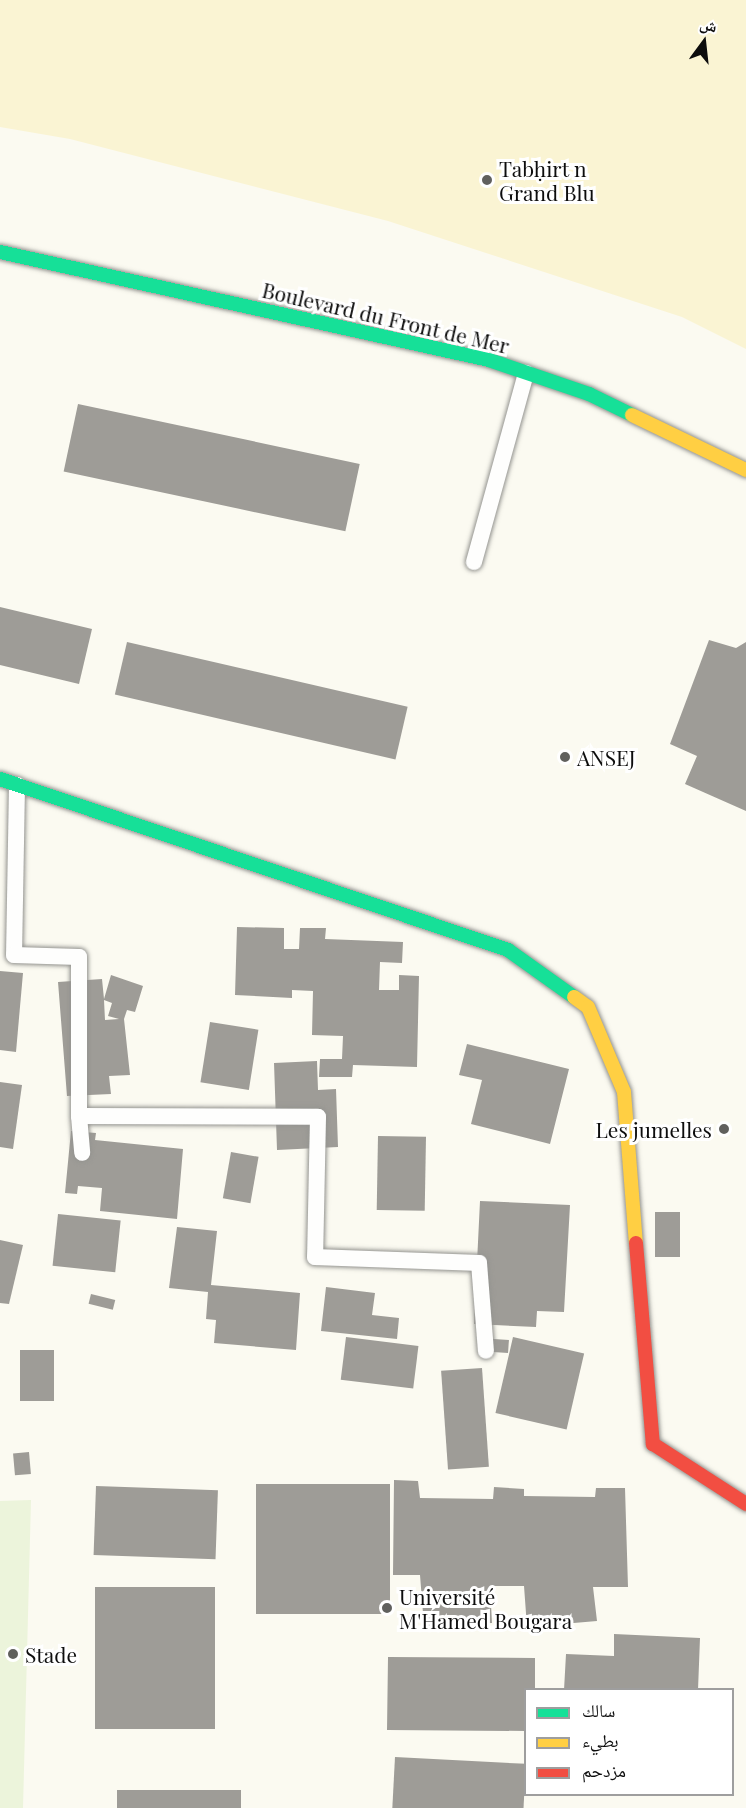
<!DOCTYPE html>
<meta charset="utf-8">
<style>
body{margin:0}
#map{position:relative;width:746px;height:1808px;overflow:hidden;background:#fbfaf1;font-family:"Playfair Display","Noto Naskh Arabic",serif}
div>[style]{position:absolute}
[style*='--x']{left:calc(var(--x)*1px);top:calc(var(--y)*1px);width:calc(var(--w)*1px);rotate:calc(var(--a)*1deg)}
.sand>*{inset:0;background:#faf4d3}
.pitch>*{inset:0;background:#ecf4db}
.building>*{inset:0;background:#9e9c97;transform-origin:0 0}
.roads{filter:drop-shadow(0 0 2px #949490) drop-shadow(0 0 2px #949490)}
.lane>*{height:16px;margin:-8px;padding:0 8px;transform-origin:8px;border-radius:8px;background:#fefefd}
.fast>*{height:14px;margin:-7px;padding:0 7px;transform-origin:7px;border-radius:7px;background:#16e098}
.slow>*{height:14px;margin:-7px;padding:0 7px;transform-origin:7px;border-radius:7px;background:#ffcf43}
.jam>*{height:14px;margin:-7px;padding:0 7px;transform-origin:7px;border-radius:7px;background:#f24e42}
.dots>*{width:16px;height:16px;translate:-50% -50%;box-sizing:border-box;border:3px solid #fff;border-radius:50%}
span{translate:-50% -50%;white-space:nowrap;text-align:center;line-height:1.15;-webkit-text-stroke:6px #fff;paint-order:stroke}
.poi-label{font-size:21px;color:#0d0d0d}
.left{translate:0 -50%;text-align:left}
.right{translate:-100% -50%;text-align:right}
.street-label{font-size:21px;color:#0d0d0d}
.legend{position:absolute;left:524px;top:1688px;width:210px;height:108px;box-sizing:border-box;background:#fff;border:2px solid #9e9e9e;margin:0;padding:8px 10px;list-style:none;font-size:18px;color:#0d0d0d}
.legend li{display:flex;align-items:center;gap:12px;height:30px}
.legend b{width:30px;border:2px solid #9e9e9e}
.north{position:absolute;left:674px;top:12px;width:60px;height:60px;-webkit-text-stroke:4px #fff;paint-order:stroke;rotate:15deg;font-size:16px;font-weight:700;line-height:24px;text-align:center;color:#0d0d0d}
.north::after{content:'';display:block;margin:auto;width:21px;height:27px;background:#0d0d0d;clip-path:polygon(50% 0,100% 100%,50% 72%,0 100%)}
</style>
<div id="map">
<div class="sand">
<div style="clip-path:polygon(0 0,746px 0,746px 349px,682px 317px,388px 221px,70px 139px,0 127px)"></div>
</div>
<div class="pitch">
<div style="clip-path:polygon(31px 1500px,23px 1808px,0 1808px,0 1501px)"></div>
</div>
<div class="building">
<div style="left:78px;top:404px;width:288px;height:69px;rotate:12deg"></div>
<div style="clip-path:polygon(0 607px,92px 629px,79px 684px,0 665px)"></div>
<div style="clip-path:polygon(709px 640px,736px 648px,746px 642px,746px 811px,685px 784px,697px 756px,670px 744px)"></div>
<div style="left:127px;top:642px;width:288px;height:54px;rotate:13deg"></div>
<div style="clip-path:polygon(237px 927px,284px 928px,284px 949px,299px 949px,300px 928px,326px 928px,325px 939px,403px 942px,402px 963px,380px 962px,379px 990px,399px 990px,399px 975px,419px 976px,417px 1067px,353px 1065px,352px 1077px,319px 1077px,320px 1059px,342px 1059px,343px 1036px,312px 1035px,313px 991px,292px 990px,292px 998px,235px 995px)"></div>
<div style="clip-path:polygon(0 971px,23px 973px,16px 1052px,0 1050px)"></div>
<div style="clip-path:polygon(evenodd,111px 975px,143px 986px,135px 1012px,127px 1010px,124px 1019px,130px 1075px,109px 1076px,111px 1094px,67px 1096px,58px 982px,102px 979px,104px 999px,111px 975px,104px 1000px,112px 1003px,108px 1016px,119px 1019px,105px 1020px,104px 1000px)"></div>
<div style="left:210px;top:1022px;width:49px;height:61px;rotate:9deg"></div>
<div style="clip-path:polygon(467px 1044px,569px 1069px,550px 1144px,471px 1124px,482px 1080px,459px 1075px)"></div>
<div style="clip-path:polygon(317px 1061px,318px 1090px,336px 1089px,338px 1147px,277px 1150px,274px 1063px)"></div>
<div style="clip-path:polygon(0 1082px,22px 1085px,13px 1149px,0 1147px)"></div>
<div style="clip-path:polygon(71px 1131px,96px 1133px,95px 1140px,183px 1149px,177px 1219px,100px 1211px,102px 1188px,78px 1186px,77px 1194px,65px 1193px)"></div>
<div style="left:378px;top:1136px;width:48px;height:74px;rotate:1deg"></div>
<div style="left:231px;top:1152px;width:28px;height:47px;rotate:10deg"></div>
<div style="clip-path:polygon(480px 1201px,570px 1205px,564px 1312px,537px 1311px,536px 1327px,474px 1324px)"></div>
<div style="left:680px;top:1212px;width:45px;height:25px;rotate:90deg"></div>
<div style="left:58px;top:1214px;width:63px;height:52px;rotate:6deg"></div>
<div style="clip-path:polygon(177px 1227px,217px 1231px,211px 1285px,300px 1293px,296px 1350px,214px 1343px,216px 1320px,206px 1319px,208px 1292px,169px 1288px)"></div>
<div style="clip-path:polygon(0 1240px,23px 1245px,9px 1304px,0 1303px)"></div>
<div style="clip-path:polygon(326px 1287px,375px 1293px,372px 1315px,399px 1318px,397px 1339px,321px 1331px)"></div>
<div style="left:91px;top:1294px;width:25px;height:10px;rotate:14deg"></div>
<div style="left:346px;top:1337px;width:73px;height:43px;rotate:7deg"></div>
<div style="left:513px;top:1337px;width:73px;height:78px;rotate:13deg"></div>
<div style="left:479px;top:1338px;width:30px;height:13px;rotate:4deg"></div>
<div style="left:20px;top:1350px;width:34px;height:51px"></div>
<div style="left:482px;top:1368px;width:99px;height:41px;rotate:86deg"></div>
<div style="left:29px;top:1452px;width:22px;height:16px;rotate:85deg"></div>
<div style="clip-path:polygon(394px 1480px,418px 1481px,420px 1498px,493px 1499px,494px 1487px,524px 1489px,524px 1496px,595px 1497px,596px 1488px,625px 1488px,628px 1587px,593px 1587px,597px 1621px,527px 1627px,524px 1586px,490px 1586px,492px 1623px,424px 1626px,420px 1575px,393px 1575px)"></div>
<div style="left:256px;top:1484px;width:134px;height:130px"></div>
<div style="left:96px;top:1486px;width:122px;height:69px;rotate:2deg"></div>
<div style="left:95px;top:1587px;width:120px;height:142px"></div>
<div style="clip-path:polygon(614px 1634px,700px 1638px,698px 1690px,564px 1690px,566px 1654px,614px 1656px)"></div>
<div style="clip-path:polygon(388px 1657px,535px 1658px,535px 1690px,526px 1690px,526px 1731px,387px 1730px)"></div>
<div style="left:395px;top:1757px;width:131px;height:51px;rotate:3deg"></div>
<div style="left:241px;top:1790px;width:18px;height:124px;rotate:90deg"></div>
</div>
<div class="roads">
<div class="lane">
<div style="--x:474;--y:562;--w:196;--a:-74.6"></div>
<div style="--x:17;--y:785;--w:170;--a:91"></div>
<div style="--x:14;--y:955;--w:65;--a:1.8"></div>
<div style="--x:79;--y:957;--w:159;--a:90"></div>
<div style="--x:79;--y:1116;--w:239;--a:0.2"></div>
<div style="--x:318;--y:1117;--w:140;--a:91.2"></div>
<div style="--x:315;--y:1257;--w:164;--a:2.1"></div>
<div style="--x:479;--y:1263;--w:88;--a:85.5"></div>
<div style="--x:79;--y:1116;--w:37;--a:85"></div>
</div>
<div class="fast">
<div style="--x:0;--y:252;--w:501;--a:12.45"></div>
<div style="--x:489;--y:360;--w:106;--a:18.8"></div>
<div style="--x:589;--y:394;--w:48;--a:26"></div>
<div style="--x:0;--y:779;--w:536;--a:18.6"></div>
<div style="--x:508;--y:950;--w:81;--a:35.5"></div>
</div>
<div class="slow">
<div style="--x:632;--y:415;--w:127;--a:25.8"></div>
<div style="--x:574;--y:997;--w:17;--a:36"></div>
<div style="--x:588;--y:1007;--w:92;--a:67"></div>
<div style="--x:624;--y:1092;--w:151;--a:85.5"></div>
</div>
<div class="jam">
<div style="--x:636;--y:1243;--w:202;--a:85.2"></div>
<div style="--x:653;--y:1444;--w:111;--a:32.8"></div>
</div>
</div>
<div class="dots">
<div style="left:487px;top:180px;background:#60605d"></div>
<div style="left:565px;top:757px;background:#60605d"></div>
<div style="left:724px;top:1129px;background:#60605d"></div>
<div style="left:387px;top:1608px;background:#60605d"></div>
<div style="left:13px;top:1654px;background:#60605d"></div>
</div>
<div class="poi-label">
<span class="left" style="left:499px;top:180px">Tabḥirt n<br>Grand Blu</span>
<span class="left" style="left:577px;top:757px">ANSEJ</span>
<span class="right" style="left:712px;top:1129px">Les jumelles</span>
<span class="left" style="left:399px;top:1608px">Université<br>M'Hamed Bougara</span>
<span class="left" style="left:25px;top:1654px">Stade</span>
</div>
<div class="street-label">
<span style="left:386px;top:317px;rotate:13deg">Boulevard du Front de Mer</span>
</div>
<ul class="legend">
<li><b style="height:8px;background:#16e098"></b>سالك</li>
<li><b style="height:8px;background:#ffcf43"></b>بطيء</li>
<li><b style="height:8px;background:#f24e42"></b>مزدحم</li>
</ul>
<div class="north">ش</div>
</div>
